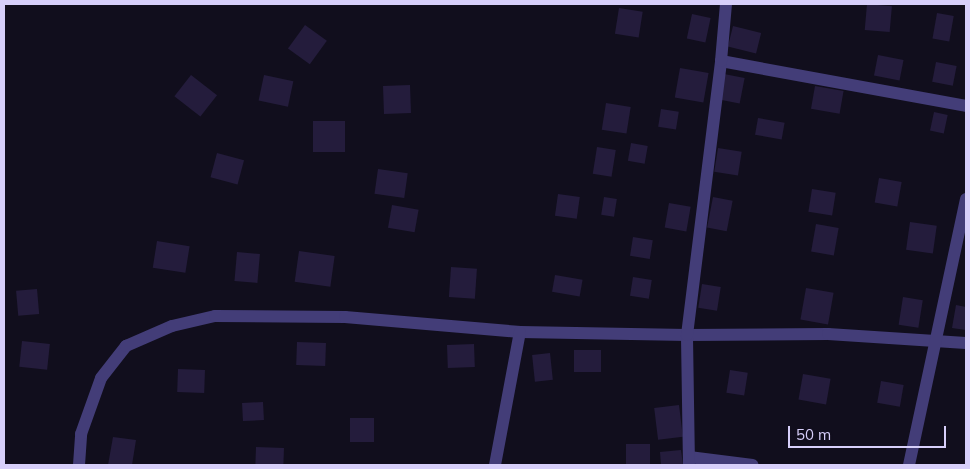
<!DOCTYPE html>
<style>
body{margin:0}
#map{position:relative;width:970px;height:469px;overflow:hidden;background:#110e1d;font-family:Mulish,sans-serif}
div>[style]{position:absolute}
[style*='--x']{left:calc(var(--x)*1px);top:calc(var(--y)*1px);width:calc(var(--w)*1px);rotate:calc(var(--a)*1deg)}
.building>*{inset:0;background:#241c3c;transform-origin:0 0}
.minor>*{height:12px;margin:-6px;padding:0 6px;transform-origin:6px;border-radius:6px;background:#433d78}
span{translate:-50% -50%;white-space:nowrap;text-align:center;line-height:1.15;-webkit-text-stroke:4px #110e1d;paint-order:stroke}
.frame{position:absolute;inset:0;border:5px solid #d7cffa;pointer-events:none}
.scale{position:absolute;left:788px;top:426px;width:158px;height:22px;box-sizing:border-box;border:2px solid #d7cffa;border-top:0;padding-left:6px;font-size:15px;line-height:18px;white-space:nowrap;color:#d7cffa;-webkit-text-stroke:4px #110e1d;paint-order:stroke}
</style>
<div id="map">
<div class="building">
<div style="left:867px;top:4px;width:25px;height:26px;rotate:5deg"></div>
<div style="left:619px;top:8px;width:24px;height:26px;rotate:9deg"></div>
<div style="left:937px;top:13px;width:17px;height:26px;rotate:10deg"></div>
<div style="left:692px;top:14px;width:19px;height:25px;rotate:12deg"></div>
<div style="left:305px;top:25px;width:27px;height:29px;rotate:36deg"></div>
<div style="left:733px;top:26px;width:29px;height:21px;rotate:14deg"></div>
<div style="left:878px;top:55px;width:26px;height:21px;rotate:11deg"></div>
<div style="left:936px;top:62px;width:21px;height:20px;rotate:11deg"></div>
<div style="left:680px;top:68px;width:29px;height:30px;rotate:10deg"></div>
<div style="left:724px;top:74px;width:21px;height:26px;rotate:11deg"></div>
<div style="left:191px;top:75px;width:33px;height:27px;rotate:38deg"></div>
<div style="left:264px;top:75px;width:30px;height:26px;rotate:12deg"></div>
<div style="left:410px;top:85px;width:28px;height:27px;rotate:88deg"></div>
<div style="left:815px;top:86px;width:29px;height:23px;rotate:10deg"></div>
<div style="left:606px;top:103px;width:25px;height:27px;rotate:9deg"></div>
<div style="left:661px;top:109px;width:18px;height:18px;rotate:9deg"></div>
<div style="left:934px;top:112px;width:14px;height:19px;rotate:12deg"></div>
<div style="left:758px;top:118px;width:27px;height:17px;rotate:10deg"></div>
<div style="left:313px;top:121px;width:32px;height:31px"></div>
<div style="left:631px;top:143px;width:17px;height:18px;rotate:10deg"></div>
<div style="left:597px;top:147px;width:19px;height:27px;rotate:9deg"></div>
<div style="left:718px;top:148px;width:24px;height:24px;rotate:9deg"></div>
<div style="left:217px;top:153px;width:28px;height:25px;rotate:15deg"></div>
<div style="left:378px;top:169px;width:30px;height:25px;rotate:8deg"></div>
<div style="left:879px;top:178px;width:23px;height:25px;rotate:10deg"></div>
<div style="left:812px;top:189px;width:24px;height:23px;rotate:9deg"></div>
<div style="left:558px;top:194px;width:22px;height:22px;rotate:8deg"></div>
<div style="left:604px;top:197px;width:13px;height:18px;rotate:9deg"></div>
<div style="left:713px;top:197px;width:20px;height:31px;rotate:11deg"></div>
<div style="left:669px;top:203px;width:22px;height:25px;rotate:10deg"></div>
<div style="left:392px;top:205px;width:27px;height:23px;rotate:10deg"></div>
<div style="left:910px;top:222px;width:27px;height:28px;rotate:8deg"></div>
<div style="left:816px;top:224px;width:23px;height:28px;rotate:10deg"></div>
<div style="left:633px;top:237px;width:20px;height:19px;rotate:9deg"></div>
<div style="left:157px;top:241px;width:33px;height:27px;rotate:9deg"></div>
<div style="left:299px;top:251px;width:36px;height:31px;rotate:8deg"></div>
<div style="left:237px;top:252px;width:23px;height:29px;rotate:5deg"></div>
<div style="left:451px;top:267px;width:26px;height:30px;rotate:4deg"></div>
<div style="left:555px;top:275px;width:28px;height:17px;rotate:10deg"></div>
<div style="left:633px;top:277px;width:19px;height:19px;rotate:9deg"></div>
<div style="left:702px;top:284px;width:19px;height:24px;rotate:9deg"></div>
<div style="left:806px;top:288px;width:28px;height:32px;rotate:10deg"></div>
<div style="left:37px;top:289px;width:25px;height:21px;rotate:85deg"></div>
<div style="left:903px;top:297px;width:20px;height:28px;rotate:9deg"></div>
<div style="clip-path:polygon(956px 305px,966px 307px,966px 330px,952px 328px)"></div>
<div style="left:22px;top:341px;width:28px;height:26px;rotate:6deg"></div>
<div style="left:297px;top:342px;width:29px;height:23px;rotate:2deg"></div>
<div style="left:474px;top:344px;width:23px;height:27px;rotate:88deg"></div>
<div style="left:601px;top:350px;width:22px;height:27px;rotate:90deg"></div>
<div style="left:550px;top:353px;width:27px;height:18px;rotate:84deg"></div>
<div style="left:178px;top:369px;width:27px;height:23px;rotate:2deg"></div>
<div style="left:730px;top:370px;width:18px;height:23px;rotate:9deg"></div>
<div style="left:803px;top:374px;width:28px;height:26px;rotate:10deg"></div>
<div style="left:881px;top:381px;width:23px;height:22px;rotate:10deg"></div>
<div style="left:263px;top:402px;width:18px;height:21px;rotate:87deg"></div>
<div style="left:679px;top:405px;width:32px;height:25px;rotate:83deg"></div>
<div style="left:350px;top:418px;width:24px;height:24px"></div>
<div style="clip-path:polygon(113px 437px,136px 440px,132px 465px,108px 465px)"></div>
<div style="left:626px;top:444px;width:24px;height:21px"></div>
<div style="left:256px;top:447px;width:28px;height:18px;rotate:2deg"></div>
<div style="clip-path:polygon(681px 450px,683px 465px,661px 465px,660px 452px)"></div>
</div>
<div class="minor">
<div style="--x:721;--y:61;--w:249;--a:10.4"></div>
<div style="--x:689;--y:457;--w:64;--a:7.2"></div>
<div style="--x:79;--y:465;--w:31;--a:-86"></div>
<div style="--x:81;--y:434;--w:59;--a:-70.3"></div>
<div style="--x:101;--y:378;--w:41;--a:-52"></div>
<div style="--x:126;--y:346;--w:50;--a:-23.5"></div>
<div style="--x:172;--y:326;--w:44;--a:-13.1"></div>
<div style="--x:215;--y:316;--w:130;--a:0.4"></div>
<div style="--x:345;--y:317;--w:176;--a:4.9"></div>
<div style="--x:520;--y:332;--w:167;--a:1"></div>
<div style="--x:687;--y:335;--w:141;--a:-0.4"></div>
<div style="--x:828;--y:334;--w:138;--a:3.7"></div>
<div style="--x:495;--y:465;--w:135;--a:-79.4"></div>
<div style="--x:689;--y:465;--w:130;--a:-90.9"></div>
<div style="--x:687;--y:335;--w:276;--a:-82.9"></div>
<div style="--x:721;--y:61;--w:57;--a:-85"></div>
<div style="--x:909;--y:465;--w:272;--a:-77.9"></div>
</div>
<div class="frame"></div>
<div class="scale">50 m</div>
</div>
